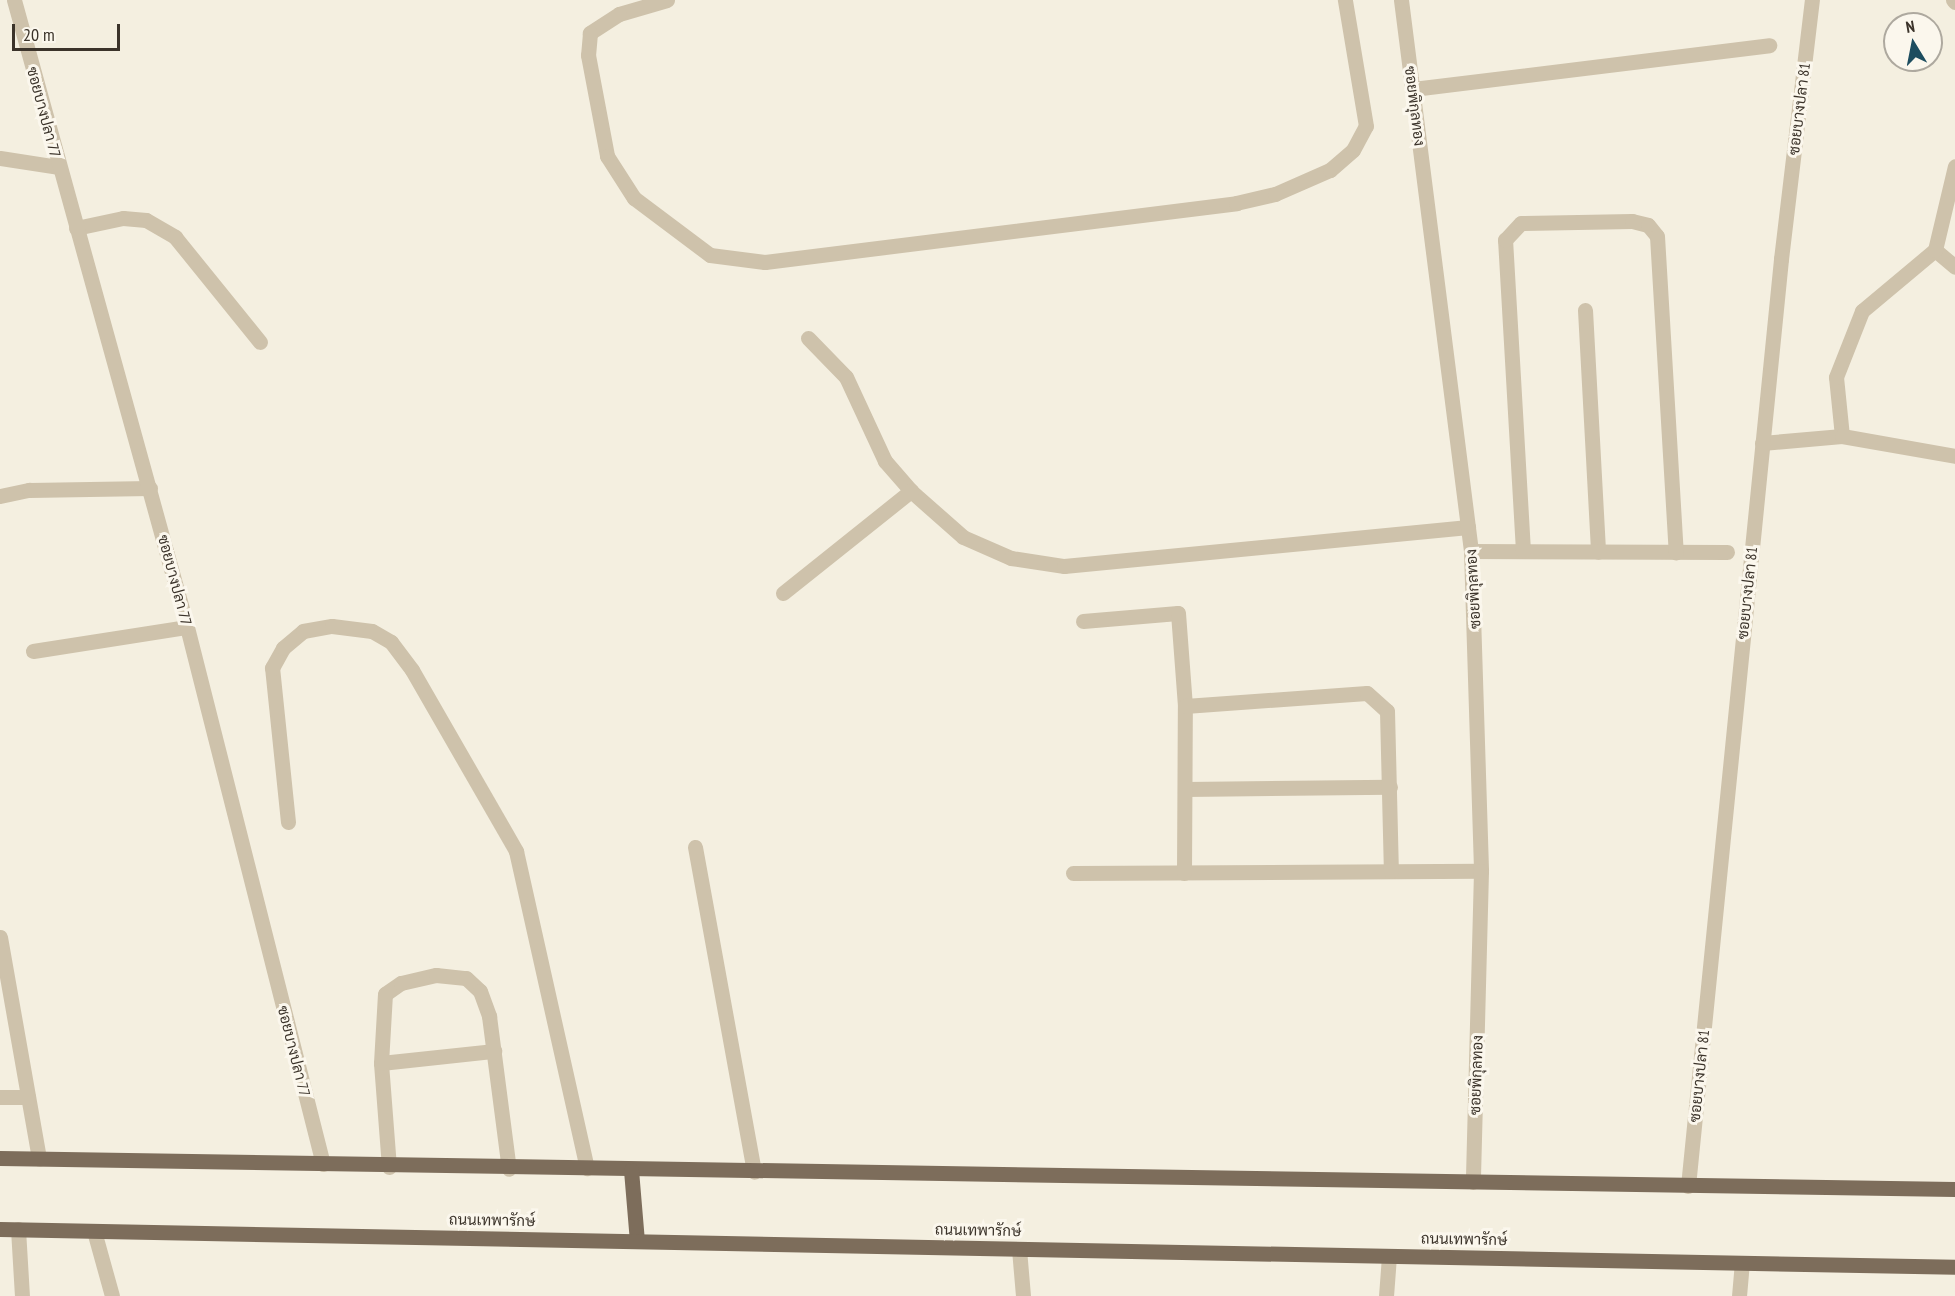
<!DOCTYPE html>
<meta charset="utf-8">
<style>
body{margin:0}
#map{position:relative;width:1955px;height:1296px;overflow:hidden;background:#f4efe0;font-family:"PT Sans Narrow",Sarabun,sans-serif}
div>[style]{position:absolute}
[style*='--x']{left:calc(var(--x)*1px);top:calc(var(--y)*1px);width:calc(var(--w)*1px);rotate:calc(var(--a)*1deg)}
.lane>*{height:15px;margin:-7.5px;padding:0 7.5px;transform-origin:7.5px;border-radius:7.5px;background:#cec2ab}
.street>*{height:15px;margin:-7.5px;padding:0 7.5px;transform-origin:7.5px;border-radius:7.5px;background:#cec2ab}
.primary>*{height:15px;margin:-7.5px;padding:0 7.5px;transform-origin:7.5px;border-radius:7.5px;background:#7d6d5b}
span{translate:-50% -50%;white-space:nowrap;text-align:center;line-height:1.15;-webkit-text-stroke:6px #fbf7ed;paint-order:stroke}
.street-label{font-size:15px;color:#3b332a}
.north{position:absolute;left:1883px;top:12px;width:60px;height:60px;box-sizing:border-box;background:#fbf7ed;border:2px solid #aea99f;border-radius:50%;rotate:350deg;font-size:16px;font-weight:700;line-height:24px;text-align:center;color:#3b332a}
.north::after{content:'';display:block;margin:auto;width:21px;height:27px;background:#1d4d5f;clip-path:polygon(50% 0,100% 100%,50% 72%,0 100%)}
.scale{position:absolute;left:12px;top:24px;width:108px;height:27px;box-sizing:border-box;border:3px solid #3b332a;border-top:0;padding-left:8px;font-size:18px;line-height:21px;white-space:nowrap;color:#3b332a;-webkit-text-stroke:4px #fbf7ed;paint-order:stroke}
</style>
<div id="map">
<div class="lane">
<div style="--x:667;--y:0;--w:50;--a:163.7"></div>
<div style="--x:619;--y:14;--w:35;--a:147"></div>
<div style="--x:590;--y:33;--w:22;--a:95"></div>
<div style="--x:588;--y:55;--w:103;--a:79.3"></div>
<div style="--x:607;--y:156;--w:50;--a:57.3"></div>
<div style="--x:634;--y:198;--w:95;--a:36.9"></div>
<div style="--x:710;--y:255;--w:55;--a:7.3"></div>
<div style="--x:765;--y:262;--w:475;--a:-7.1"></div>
<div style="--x:1236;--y:203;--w:40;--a:-13"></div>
<div style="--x:1275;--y:194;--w:60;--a:-23.6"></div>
<div style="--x:1330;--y:170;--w:30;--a:-41"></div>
<div style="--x:1353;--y:150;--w:27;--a:-62"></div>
<div style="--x:1366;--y:126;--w:128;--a:-99.5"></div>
<div style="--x:1953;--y:0;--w:3;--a:45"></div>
<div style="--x:1413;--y:89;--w:359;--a:-7"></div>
<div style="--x:0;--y:158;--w:60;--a:8.7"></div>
<div style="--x:76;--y:228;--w:48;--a:-12"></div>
<div style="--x:123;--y:218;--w:23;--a:5"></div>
<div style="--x:146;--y:220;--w:34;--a:30"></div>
<div style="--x:175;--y:237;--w:135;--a:51"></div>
<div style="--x:1935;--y:250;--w:26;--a:40"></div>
<div style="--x:1585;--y:310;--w:242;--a:86.9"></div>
<div style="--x:808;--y:338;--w:54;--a:45.7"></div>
<div style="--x:846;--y:377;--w:93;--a:65.1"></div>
<div style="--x:885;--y:461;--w:40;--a:49"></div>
<div style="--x:911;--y:491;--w:69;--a:41.5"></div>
<div style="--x:963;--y:537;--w:52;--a:23.6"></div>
<div style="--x:1011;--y:558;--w:54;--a:8.6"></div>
<div style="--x:1064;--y:566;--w:406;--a:-5.5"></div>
<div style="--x:1842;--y:436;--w:59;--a:-95.8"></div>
<div style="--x:1836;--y:377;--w:71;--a:-68.5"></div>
<div style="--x:1862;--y:311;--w:95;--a:-39.9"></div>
<div style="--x:1935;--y:250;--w:86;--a:-76.6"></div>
<div style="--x:1762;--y:443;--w:80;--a:-5"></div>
<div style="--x:1842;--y:436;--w:115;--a:10"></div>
<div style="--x:0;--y:496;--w:30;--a:-12"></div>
<div style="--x:29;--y:490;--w:121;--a:-0.9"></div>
<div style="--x:1471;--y:551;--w:256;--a:0.2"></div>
<div style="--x:1523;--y:551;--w:312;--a:-93.3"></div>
<div style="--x:1505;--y:240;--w:23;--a:-47"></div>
<div style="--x:1521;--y:223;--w:111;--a:-1"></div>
<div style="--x:1632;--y:221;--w:16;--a:14"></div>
<div style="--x:1648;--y:225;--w:14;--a:51"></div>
<div style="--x:1657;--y:236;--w:317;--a:86.6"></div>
<div style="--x:783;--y:593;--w:164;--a:-38.6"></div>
<div style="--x:1083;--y:621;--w:95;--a:-4.8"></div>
<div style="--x:1178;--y:613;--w:93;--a:85.7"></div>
<div style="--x:33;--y:651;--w:156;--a:-8.9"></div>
<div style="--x:1185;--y:789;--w:205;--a:-0.6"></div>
<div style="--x:288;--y:822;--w:155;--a:-95.9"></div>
<div style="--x:272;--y:668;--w:23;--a:-61"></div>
<div style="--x:283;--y:648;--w:26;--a:-40"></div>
<div style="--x:303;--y:631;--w:29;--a:-10"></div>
<div style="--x:332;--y:626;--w:40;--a:7.1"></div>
<div style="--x:372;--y:631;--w:22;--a:30"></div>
<div style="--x:391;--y:642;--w:35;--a:53"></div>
<div style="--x:412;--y:670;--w:209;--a:60.1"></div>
<div style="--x:516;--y:851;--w:325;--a:77.4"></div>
<div style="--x:695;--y:847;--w:330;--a:79.7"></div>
<div style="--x:1073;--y:873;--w:408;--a:-0.3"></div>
<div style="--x:1184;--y:873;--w:167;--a:-89.7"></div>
<div style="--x:1185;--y:706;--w:182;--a:-4.1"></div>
<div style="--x:1367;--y:693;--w:27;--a:42"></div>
<div style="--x:1387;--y:711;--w:160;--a:88.6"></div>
<div style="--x:0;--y:937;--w:225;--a:80"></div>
<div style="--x:381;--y:1063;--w:114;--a:-6.1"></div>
<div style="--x:0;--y:1097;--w:28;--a:0"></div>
<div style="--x:389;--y:1167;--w:104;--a:-94.4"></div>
<div style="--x:381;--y:1063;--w:69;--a:-86.7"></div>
<div style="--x:385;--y:994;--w:19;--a:-35"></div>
<div style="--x:401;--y:983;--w:36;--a:-13"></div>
<div style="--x:436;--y:975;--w:30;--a:6"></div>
<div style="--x:466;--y:978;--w:19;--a:43"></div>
<div style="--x:480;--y:991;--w:27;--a:70"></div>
<div style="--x:489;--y:1016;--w:154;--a:82.6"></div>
<div style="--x:18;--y:1229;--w:67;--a:86.6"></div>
<div style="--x:94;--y:1231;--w:67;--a:74.5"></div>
<div style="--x:1019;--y:1249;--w:47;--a:85.1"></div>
<div style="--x:1739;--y:1296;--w:33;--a:-85"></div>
</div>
<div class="street">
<div style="--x:14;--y:0;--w:650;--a:74.57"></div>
<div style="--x:187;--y:627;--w:554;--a:75.79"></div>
<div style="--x:1401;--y:0;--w:555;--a:82.76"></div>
<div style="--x:1471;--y:551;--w:320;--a:88.2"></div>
<div style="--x:1481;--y:871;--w:311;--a:91.5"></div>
<div style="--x:1688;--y:1186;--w:932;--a:-84.27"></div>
<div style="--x:1781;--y:259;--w:261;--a:-83.2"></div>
<div style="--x:1386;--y:1296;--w:40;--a:-85.7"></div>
</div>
<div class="primary">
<div style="--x:0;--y:1158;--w:1955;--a:0.91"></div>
<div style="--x:631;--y:1170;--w:71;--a:85.2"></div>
<div style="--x:0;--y:1229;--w:1955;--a:1.11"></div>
</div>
<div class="street-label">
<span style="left:1415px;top:106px;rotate:83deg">ซอยพิกุลทอง</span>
<span style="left:1799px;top:109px;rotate:-83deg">ซอยบางปลา 81</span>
<span style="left:44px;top:112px;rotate:75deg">ซอยบางปลา 77</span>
<span style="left:175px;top:580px;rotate:75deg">ซอยบางปลา 77</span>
<span style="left:1473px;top:589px;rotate:-93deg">ซอยพิกุลทอง</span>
<span style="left:1747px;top:593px;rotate:-84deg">ซอยบางปลา 81</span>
<span style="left:294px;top:1051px;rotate:76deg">ซอยบางปลา 77</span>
<span style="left:1476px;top:1075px;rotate:-88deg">ซอยพิกุลทอง</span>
<span style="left:1699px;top:1076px;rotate:-84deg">ซอยบางปลา 81</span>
<span style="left:492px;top:1220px;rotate:1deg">ถนนเทพารักษ์</span>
<span style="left:978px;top:1230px;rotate:1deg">ถนนเทพารักษ์</span>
<span style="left:1464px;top:1239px;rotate:1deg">ถนนเทพารักษ์</span>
</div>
<div class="north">N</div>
<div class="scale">20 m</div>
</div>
